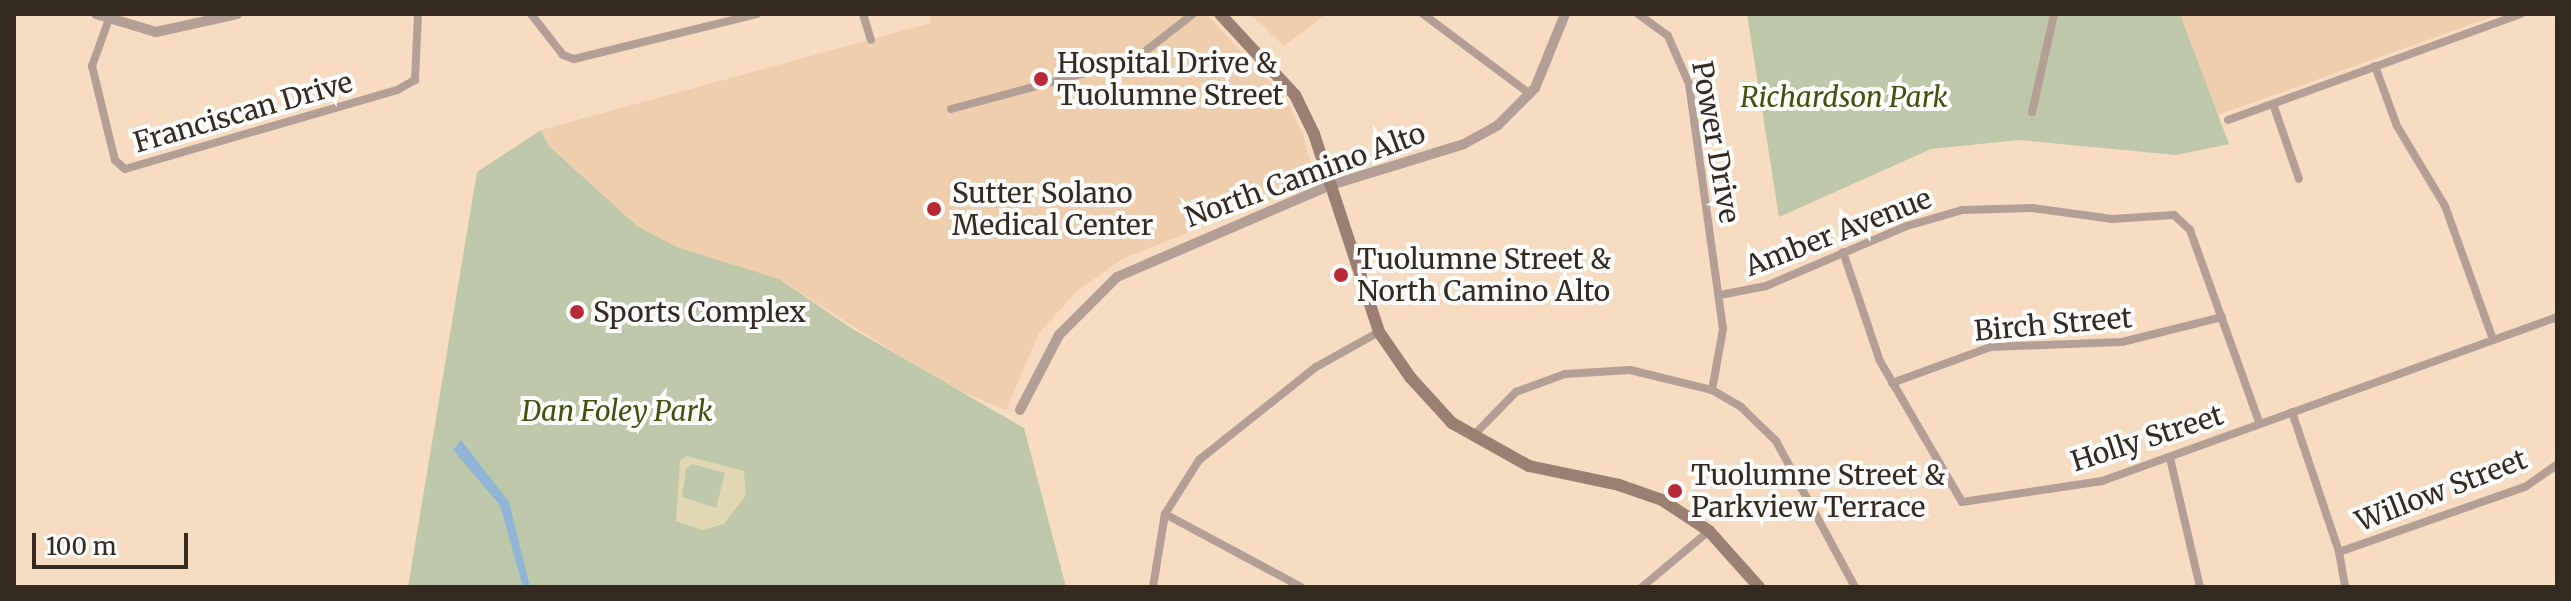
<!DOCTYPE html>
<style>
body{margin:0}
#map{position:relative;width:2571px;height:601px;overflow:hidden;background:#f7dcc1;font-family:Merriweather,serif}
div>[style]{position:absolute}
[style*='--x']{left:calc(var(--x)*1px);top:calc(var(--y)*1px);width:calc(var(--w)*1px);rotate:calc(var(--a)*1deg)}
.built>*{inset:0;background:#efceae}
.green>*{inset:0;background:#bdc7a9}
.sand>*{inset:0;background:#e1d8b3}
.water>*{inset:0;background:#92b5d5}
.minor>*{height:8px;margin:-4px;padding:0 4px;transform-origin:4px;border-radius:4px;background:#b49f97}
.tertiary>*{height:10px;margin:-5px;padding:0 5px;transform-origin:5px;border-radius:5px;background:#b49f97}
.secondary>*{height:12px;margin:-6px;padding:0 6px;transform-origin:6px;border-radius:6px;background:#9c7f73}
.dots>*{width:22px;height:22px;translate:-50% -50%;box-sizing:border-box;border:4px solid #fff;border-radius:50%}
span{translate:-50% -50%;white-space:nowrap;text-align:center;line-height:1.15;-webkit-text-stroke:8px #fff;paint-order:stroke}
.poi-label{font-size:28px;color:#342a20}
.left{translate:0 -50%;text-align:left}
.park-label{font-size:28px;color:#42510e;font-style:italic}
.street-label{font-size:28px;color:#342a20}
.frame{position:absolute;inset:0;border:16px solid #342a20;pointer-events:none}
.scale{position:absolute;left:32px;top:533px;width:156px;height:36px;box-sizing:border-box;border:4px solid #342a20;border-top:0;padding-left:10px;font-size:24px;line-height:28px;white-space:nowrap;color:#342a20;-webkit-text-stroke:6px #fff;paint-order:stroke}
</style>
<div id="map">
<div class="built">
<div style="clip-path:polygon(929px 14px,1206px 14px,1286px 99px,1303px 134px,1315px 182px,1124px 258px,1077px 291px,1039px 333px,1006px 410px,944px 384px,779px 279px,677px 247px,637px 226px,549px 146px,541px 130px,931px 23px)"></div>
<div style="clip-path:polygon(1250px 14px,1326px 14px,1284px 46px)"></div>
<div style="clip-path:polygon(2180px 14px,2500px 14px,2218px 115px)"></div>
</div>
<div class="green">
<div style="clip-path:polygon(1747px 14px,2180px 14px,2229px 144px,2176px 155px,2019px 140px,1931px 149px,1779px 217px)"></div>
<div style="clip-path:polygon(541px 130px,549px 146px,637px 226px,677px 247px,779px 279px,851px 328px,1024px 428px,1066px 587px,408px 587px,477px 172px)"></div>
</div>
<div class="sand">
<div style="clip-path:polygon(evenodd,687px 456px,744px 471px,746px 495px,724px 524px,702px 530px,676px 521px,680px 460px,687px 456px,692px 464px,725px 473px,716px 508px,682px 497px,686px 469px,692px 464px)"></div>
</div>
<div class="water">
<div style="clip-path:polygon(461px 440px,509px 502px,530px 587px,523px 587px,500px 505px,453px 450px)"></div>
</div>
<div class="minor">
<div style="--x:531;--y:14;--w:52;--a:52"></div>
<div style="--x:563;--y:55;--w:12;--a:20"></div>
<div style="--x:574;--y:59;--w:188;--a:-13.8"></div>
<div style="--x:863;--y:14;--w:27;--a:73"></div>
<div style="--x:1423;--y:14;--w:134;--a:36.8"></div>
<div style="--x:1638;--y:14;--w:37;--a:36"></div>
<div style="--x:1668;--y:36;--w:52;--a:66.4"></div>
<div style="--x:1689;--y:84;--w:247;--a:82.1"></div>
<div style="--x:1723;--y:329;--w:62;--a:100.2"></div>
<div style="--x:109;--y:19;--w:50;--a:109.9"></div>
<div style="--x:92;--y:66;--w:97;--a:76.3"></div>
<div style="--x:115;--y:160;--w:13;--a:42"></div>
<div style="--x:125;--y:169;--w:283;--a:-16.2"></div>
<div style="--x:397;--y:90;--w:21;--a:-29"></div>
<div style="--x:415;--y:80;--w:66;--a:-87.4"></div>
<div style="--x:2375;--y:66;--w:64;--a:69.9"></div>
<div style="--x:2397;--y:126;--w:93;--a:59"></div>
<div style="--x:2445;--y:206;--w:141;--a:70.2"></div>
<div style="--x:2273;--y:104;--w:79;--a:70.9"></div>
<div style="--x:951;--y:109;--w:189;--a:-15"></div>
<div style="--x:1134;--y:60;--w:75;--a:-37.9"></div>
<div style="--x:2032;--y:112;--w:100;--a:-77.3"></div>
<div style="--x:2228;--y:120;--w:312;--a:-19.9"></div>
<div style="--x:1843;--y:252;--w:115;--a:71.3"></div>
<div style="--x:1880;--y:361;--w:163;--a:59.8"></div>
<div style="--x:1962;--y:502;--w:142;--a:-8.5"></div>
<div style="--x:2102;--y:481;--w:484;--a:-19.8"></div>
<div style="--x:1720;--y:295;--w:47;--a:-11.1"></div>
<div style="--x:1766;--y:286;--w:153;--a:-23.1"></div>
<div style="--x:1907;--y:226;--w:57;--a:-16.2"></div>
<div style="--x:1962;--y:210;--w:70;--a:-1.6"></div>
<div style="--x:2032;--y:208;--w:81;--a:7.8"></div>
<div style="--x:2112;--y:219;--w:62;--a:-3.7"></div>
<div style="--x:2174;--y:215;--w:22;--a:43"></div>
<div style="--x:2190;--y:230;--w:206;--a:70.2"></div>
<div style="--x:1892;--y:383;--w:105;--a:-20"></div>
<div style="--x:1991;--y:347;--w:131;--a:-2.2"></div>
<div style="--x:2122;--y:342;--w:103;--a:-14"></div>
<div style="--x:2292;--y:412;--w:148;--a:71.4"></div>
<div style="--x:2339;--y:552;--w:36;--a:80"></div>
<div style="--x:1473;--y:436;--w:62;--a:-45.7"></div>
<div style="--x:1516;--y:392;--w:52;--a:-20.2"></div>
<div style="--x:1565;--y:374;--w:65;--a:-3.5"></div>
<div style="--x:1630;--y:370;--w:84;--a:13.7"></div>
<div style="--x:1712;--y:390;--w:34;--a:30"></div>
<div style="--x:1741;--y:407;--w:49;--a:44.2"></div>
<div style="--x:1776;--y:441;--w:166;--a:61.6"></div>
<div style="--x:2170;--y:458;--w:132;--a:76.9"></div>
<div style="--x:1165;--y:514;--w:154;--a:28.2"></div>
<div style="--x:2339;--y:552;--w:197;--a:-19.3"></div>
<div style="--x:2525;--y:487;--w:39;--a:-35"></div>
<div style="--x:1153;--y:587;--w:74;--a:-80.7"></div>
<div style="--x:1165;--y:514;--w:64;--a:-57.8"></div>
<div style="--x:1199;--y:460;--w:149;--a:-38.5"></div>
<div style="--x:1316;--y:367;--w:72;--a:-29.1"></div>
<div style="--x:1642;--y:587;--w:87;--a:-39.9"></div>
</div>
<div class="tertiary">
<div style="--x:96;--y:14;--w:63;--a:16.7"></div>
<div style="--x:156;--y:32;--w:83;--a:-12.5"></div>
<div style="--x:1020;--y:410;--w:85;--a:-62.5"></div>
<div style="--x:1059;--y:335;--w:82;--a:-45"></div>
<div style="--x:1117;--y:277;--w:233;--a:-23.3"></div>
<div style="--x:1331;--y:185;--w:139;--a:-17.1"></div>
<div style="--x:1464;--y:144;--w:39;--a:-29"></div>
<div style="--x:1498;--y:125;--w:52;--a:-45"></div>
<div style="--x:1535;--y:88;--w:80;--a:-67.9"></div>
</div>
<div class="secondary">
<div style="--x:1220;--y:14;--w:110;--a:47.2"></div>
<div style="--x:1295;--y:95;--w:43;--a:64"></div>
<div style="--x:1314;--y:134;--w:208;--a:71.8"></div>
<div style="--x:1379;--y:332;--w:55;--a:55.4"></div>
<div style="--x:1410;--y:377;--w:62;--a:47.6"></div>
<div style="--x:1452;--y:423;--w:88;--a:29.2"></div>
<div style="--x:1529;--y:466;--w:92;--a:11.9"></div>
<div style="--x:1619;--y:485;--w:46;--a:19.2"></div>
<div style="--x:1662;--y:500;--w:56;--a:33.4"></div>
<div style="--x:1709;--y:531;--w:75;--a:48.2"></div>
</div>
<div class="dots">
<div style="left:1041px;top:79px;background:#ba2937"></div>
<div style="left:934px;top:209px;background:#ba2937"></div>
<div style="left:1341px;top:275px;background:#ba2937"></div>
<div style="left:577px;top:312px;background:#ba2937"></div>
<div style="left:1675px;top:491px;background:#ba2937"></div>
</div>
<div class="poi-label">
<span class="left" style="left:1057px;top:79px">Hospital Drive &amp;<br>Tuolumne Street</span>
<span class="left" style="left:952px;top:209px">Sutter Solano<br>Medical Center</span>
<span class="left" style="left:1357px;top:275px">Tuolumne Street &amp;<br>North Camino Alto</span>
<span class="left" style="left:593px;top:312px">Sports Complex</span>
<span class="left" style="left:1691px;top:491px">Tuolumne Street &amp;<br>Parkview Terrace</span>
</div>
<div class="park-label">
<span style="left:1844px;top:97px">Richardson Park</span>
<span style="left:617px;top:411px">Dan Foley Park</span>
</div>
<div class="street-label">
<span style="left:243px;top:112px;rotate:-16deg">Franciscan Drive</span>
<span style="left:1716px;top:142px;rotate:80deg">Power Drive</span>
<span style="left:1305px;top:175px;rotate:-20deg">North Camino Alto</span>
<span style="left:1838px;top:232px;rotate:-21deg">Amber Avenue</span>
<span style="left:2053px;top:324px;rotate:-5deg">Birch Street</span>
<span style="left:2147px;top:438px;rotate:-18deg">Holly Street</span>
<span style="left:2441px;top:490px;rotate:-21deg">Willow Street</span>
</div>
<div class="frame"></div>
<div class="scale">100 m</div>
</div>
